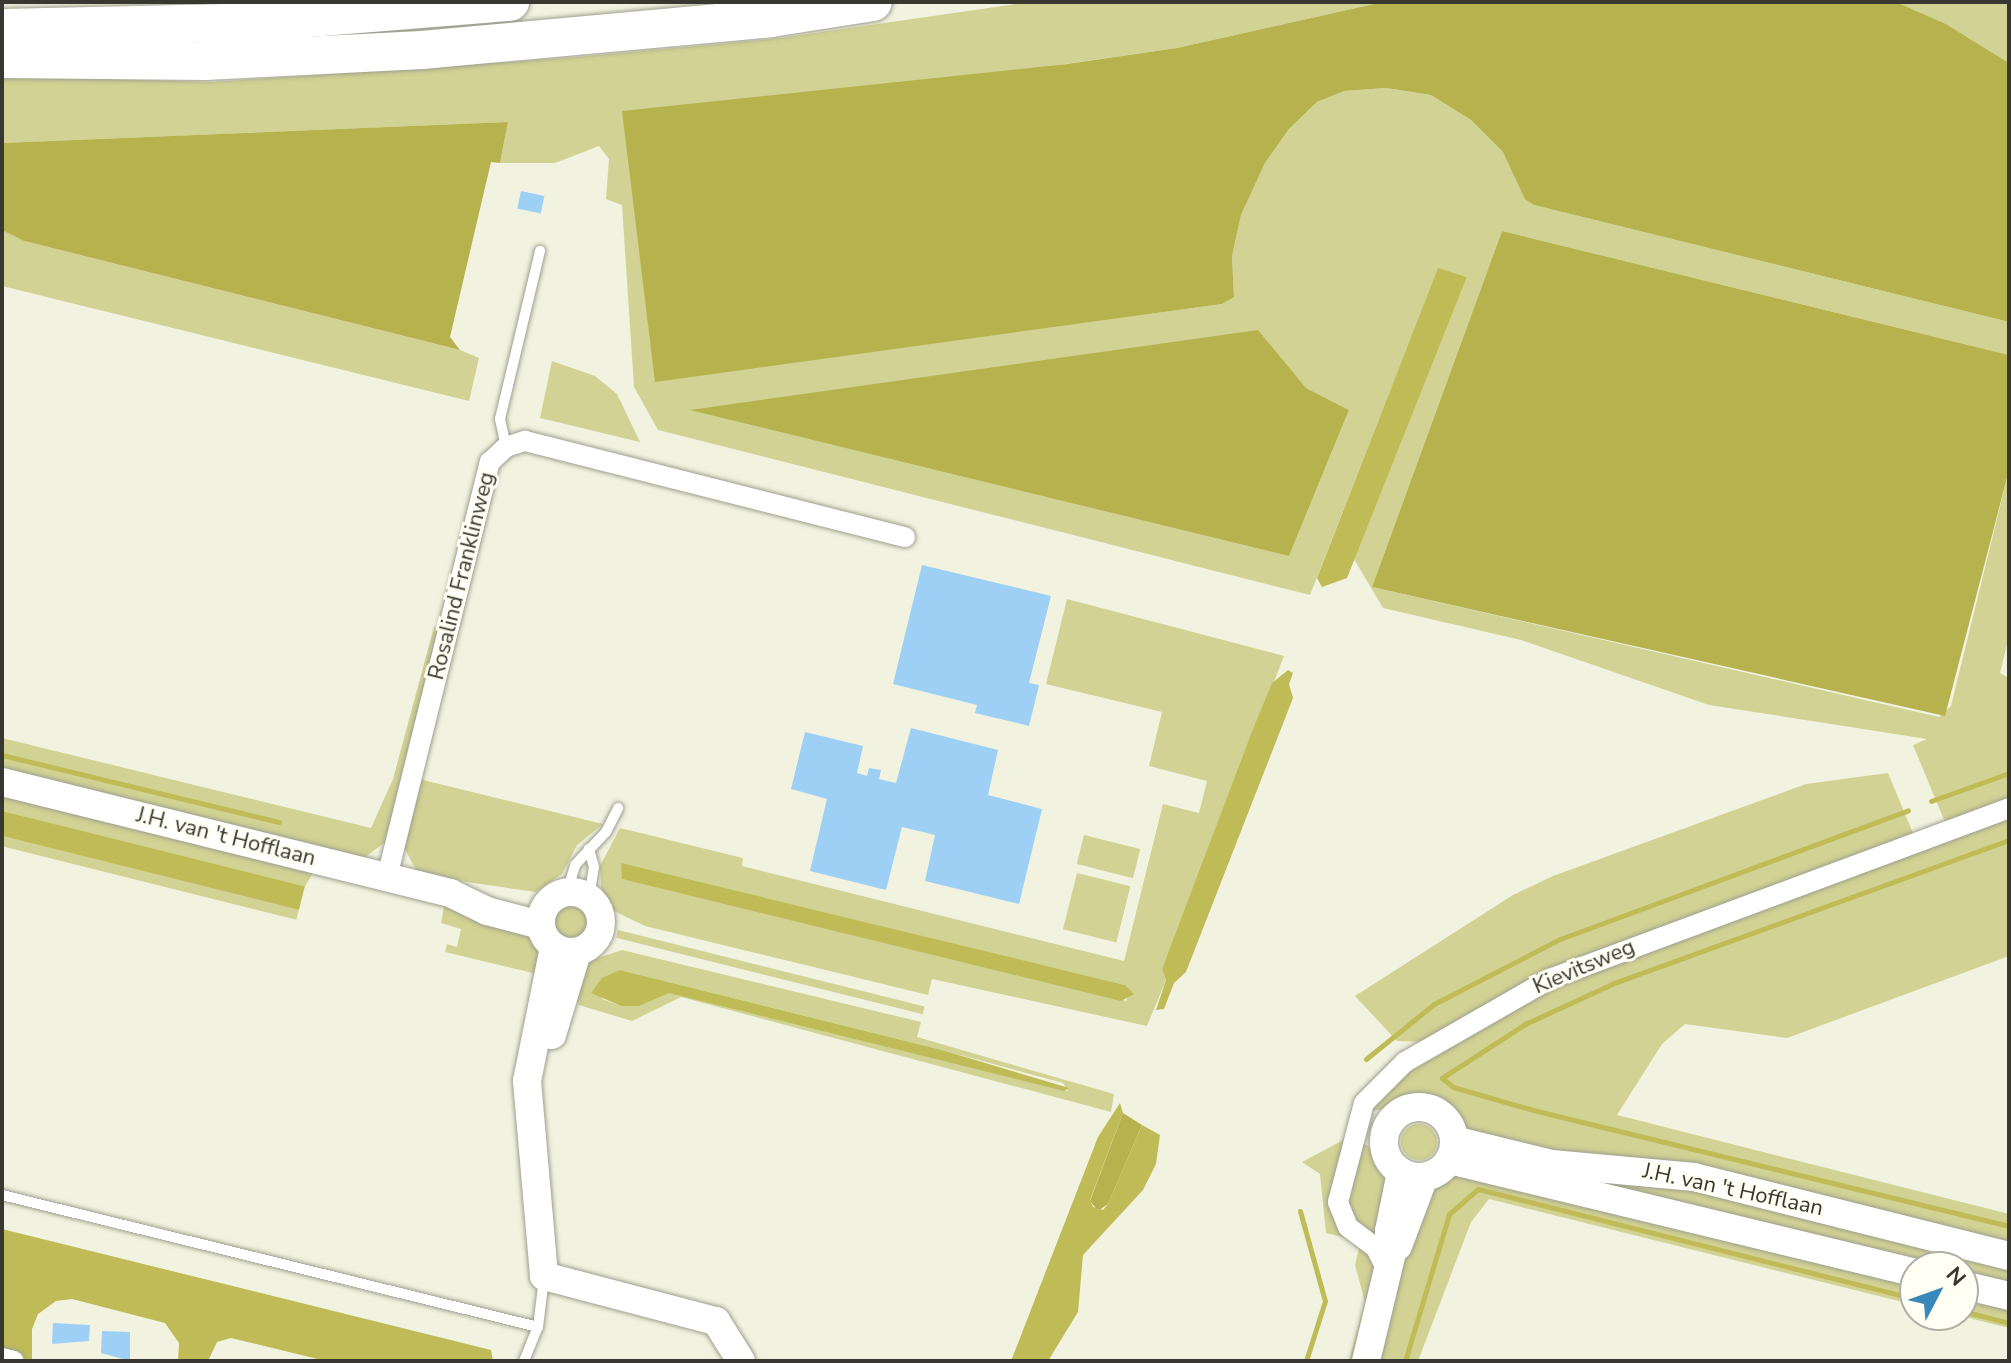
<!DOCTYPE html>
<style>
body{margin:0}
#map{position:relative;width:2011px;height:1363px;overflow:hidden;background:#f2f2e0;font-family:"Nunito Sans",sans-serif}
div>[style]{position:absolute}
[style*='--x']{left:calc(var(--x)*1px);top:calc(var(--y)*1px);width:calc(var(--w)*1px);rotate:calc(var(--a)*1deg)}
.green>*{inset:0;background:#d2d294;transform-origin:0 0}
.round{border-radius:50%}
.forest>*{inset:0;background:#b6b34e}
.water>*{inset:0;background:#bfbc57;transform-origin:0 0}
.stream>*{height:5px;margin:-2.5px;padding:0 2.5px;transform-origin:2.5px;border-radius:2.5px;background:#bfbc57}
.building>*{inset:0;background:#9ed0f6;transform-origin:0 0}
.roads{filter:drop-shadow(0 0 2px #9e9f8e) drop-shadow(0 0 2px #9e9f8e)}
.lane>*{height:10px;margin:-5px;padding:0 5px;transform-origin:5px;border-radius:5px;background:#fff}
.street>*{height:20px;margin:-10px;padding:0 10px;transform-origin:10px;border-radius:10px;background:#fff}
.secondary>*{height:28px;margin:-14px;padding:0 14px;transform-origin:14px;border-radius:14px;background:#fff}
.secondary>.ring{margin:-14px;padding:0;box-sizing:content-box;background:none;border:28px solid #fff;border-radius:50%}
.highway>*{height:38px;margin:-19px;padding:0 19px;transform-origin:19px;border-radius:19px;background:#fff}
span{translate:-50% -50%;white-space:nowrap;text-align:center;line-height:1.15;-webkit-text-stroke:6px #fffff4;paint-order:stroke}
.street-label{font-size:22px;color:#383831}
.frame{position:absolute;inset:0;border:4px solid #383831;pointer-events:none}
.north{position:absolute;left:1899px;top:1251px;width:80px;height:80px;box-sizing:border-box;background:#fffff4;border:2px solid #afafa6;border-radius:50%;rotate:49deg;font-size:22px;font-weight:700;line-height:32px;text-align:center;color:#383831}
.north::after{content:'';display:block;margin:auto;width:28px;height:36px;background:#3a87b9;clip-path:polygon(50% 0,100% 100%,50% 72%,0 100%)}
</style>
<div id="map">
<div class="green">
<div style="clip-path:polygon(evenodd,1030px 2px,1383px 2px,1177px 48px,975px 77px,772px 97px,655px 381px,1222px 304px,1234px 297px,1232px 256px,1241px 215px,1265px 163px,1289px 129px,1317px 102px,1344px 91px,1386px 88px,1431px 95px,1471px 120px,1503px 152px,1534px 205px,2009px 322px,2009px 355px,1502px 231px,1372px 587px,1939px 717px,1951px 706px,2009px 470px,2009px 636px,2000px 673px,2009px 678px,2009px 804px,1947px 827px,1913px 745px,1927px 739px,1709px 705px,1521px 640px,1383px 608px,1354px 559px,1467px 277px,1438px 269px,1310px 595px,658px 430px,634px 387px,622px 205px,606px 199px,609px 159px,599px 146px,555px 163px,500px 163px,508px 122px,2px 143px,2px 76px,212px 82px,565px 58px,773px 39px,1030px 2px,1261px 337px,1306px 388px,1349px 410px,1289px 556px,1261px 337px)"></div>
<div style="clip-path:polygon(1896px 2px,2009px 2px,2009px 63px,1946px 24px)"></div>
<div style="clip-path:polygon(2px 230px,24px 241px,460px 350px,479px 358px,469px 401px,2px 286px)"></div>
<div style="clip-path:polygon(552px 361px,595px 376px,617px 394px,640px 442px,540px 418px)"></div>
<div style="clip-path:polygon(evenodd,1067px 599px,1284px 656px,1162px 969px,1166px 980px,1147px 1026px,932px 979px,928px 995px,645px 926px,612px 910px,601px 888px,600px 866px,620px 828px,743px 858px,742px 866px,1124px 961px,1163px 804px,1199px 813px,1207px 781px,1149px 766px,1162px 712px,1046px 684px,1067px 599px,621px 864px,1125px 985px,1127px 1001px,623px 879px,621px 864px)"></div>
<div style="clip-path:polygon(434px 627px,439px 628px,388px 840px,360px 861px,2px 773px,2px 738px,371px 828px,393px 779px)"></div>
<div style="clip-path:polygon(1888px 773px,1915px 838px,1751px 898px,1428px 1042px,1397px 1041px,1355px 996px,1513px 895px,1553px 876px,1806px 784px)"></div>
<div style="clip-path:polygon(419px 779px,603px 824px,577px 845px,562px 874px,536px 892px,419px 875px,402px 844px)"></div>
<div style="clip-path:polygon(2px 791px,316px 868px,304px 888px,2px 811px)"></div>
<div style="clip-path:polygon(2009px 813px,2009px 956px,1787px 1038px,1685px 1024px,1662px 1044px,1617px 1115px,2009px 1214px,2009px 1248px,1462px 1131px,1445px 1108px,1427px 1100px,1368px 1112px,1407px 1068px,1522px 997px)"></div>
<div style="left:2px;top:835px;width:306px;height:11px;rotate:14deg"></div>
<div style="left:1084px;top:835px;width:58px;height:30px;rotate:14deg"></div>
<div style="left:1077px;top:873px;width:55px;height:58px;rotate:14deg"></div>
<div style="clip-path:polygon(445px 901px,529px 934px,539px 950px,541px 975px,445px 952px,447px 944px,457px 947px,461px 929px,441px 923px)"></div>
<div class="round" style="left:552px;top:904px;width:38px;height:38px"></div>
<div style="left:618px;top:930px;width:316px;height:8px;rotate:14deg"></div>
<div style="clip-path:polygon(evenodd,622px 950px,921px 1022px,917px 1037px,1114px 1094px,1111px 1112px,681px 997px,632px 1021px,579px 1005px,575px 996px,583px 963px,622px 950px,620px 970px,942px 1050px,1063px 1083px,1068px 1091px,669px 992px,639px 1006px,621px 1006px,602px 999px,620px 970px)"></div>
<div class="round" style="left:1401px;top:1124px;width:36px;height:36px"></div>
<div style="clip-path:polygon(1347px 1138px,1346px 1238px,1326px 1233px,1320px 1174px,1302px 1162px)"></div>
<div style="clip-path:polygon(1359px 1141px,1377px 1151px,1393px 1176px,1382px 1243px,1361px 1231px,1347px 1211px)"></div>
<div style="clip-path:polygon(1489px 1155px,1634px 1175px,2009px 1266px,2009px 1290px,1963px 1279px,1963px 1267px,1915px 1267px)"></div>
<div style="clip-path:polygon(1453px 1172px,1915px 1277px,1915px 1305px,1489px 1199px,1471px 1222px,1418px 1361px,1374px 1361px,1423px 1195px)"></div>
<div style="clip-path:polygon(1360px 1244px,1377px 1265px,1355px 1361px,1349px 1361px,1365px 1302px,1355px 1265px)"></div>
<div style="clip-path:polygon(1963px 1289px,2009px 1301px,2009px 1328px,1957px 1315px,1963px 1315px)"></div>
</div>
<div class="forest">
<div style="clip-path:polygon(1383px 2px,1896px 2px,1946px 24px,2009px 63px,2009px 322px,1534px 205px,1525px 199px,1503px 152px,1471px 120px,1431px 95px,1386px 88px,1344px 91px,1317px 102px,1289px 129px,1265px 163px,1241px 215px,1232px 256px,1234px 297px,1222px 304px,655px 382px,622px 111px,1067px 64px,1177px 48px)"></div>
<div style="clip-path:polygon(508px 122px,500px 163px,491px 162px,450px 337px,460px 350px,24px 241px,2px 230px,2px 143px)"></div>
<div style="clip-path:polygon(1502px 231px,2009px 355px,2009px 470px,1945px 716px,1372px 587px)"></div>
<div style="clip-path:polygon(1258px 330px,1306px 388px,1349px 410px,1289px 556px,690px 410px)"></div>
<div style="clip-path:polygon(1123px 1113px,1142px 1125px,1108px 1204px,1098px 1211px,1090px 1201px)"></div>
</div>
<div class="water">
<div style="clip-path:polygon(1438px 268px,1467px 277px,1347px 578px,1322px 587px,1317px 578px)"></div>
<div style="clip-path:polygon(1288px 670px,1293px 673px,1289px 684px,1293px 698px,1186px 972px,1174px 983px,1164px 1009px,1156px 1010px,1166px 980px,1162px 969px,1253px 729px,1272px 683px)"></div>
<div style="left:2px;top:811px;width:312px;height:24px;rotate:14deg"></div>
<div style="clip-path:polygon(621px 863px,1125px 985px,1134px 994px,1121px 1001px,622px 879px)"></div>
<div style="clip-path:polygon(620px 970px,942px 1050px,1069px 1088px,1064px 1091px,669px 993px,639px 1006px,621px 1006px,591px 993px,602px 978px)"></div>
<div style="clip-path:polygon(1120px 1103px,1123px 1113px,1090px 1200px,1093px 1207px,1103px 1210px,1108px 1204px,1142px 1125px,1160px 1135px,1156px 1164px,1143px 1190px,1083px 1255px,1078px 1312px,1048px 1361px,1011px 1361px,1098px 1137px)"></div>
<div style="clip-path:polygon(2px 1229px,491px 1350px,493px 1361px,326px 1361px,231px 1338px,217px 1342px,208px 1361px,178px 1361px,179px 1343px,165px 1323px,72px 1299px,56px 1301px,38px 1314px,32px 1329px,32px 1361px,3px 1361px)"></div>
</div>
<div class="stream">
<div style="--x:2;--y:755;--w:285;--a:13.6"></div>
<div style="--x:1931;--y:801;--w:83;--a:-19.7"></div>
<div style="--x:2009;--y:840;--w:422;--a:160.1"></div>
<div style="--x:1612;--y:984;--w:96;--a:155.3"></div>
<div style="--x:1525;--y:1024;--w:99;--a:147"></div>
<div style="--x:1442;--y:1078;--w:14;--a:39"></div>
<div style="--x:1453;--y:1087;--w:83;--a:16"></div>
<div style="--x:1533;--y:1110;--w:490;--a:13.7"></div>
<div style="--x:1366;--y:1059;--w:87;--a:-39"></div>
<div style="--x:1434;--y:1004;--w:142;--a:-27.3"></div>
<div style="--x:1560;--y:939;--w:371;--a:-20.3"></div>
<div style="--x:1300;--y:1211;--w:93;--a:74.5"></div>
<div style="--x:1325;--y:1301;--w:63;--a:107.6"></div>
<div style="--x:1963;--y:1311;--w:48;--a:14.6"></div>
<div style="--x:1405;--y:1361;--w:153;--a:-73.3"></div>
<div style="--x:1449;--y:1214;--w:38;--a:-41"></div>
<div style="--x:1478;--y:1189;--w:451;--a:14.1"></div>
</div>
<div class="building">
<div style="left:521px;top:191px;width:24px;height:18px;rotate:12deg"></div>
<div style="clip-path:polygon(922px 565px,1051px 596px,1029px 683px,1039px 685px,1029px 726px,975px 713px,977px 705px,893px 684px)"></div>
<div style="clip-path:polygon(911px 728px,998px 750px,988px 795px,1042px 809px,1019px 904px,925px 881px,935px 835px,902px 827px,886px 890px,810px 871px,827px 799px,791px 789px,805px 732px,863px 746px,857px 773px,867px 776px,869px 768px,881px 770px,879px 779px,896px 783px)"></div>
<div style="clip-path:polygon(53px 1323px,90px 1325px,89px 1341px,52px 1344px)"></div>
<div style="clip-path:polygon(102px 1331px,130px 1332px,130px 1361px,101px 1353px)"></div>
</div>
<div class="roads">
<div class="lane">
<div style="--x:506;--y:447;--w:29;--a:-102"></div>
<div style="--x:500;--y:419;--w:173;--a:-76.6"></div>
<div style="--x:567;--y:892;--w:28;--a:-73"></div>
<div style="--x:575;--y:865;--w:45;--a:-46.8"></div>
<div style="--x:606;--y:832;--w:27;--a:-63"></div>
<div style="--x:589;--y:898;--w:31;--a:-81"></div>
<div style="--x:594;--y:867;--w:19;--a:-106"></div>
<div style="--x:2;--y:1195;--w:552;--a:13.83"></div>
<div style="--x:524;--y:1361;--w:37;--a:-68"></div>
<div style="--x:538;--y:1327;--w:49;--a:-83"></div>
</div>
<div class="street">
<div style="--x:387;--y:877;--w:428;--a:-76.1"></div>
<div style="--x:490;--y:462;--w:22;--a:-43"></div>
<div style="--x:506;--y:447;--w:20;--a:-18"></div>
<div style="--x:525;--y:441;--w:392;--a:14.2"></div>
<div style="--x:1388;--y:1272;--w:27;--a:-117"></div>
<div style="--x:1376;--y:1248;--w:35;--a:-143"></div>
<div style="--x:1348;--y:1227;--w:27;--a:-112"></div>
<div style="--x:1338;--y:1202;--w:102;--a:-75.3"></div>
<div style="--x:1364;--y:1103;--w:58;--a:-45"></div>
<div style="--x:1405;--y:1062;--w:167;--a:-29.8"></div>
<div style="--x:1550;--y:979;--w:490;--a:-20.4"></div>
<div style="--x:2;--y:1358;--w:12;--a:14"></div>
</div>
<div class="secondary">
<div style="--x:2;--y:782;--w:462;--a:13.9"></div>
<div style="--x:450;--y:893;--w:41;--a:25.9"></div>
<div style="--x:487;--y:911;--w:55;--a:14.8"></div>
<div class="ring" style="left:541px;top:892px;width:32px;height:32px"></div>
<div style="--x:554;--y:947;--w:137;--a:101.4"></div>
<div style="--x:527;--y:1081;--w:196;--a:85"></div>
<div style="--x:544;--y:1276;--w:178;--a:14.7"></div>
<div style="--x:716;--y:1321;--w:47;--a:58"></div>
<div style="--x:552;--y:1035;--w:87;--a:-73.2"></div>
<div class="ring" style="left:1384px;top:1107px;width:42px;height:42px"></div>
<div style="--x:1454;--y:1140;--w:101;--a:13.8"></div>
<div style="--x:1552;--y:1164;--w:143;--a:5.2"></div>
<div style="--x:1694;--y:1177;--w:325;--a:14.1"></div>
<div style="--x:1449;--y:1160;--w:480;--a:13.6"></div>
<div style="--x:1398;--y:1246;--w:74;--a:-69.4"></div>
<div style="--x:1963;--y:1285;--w:47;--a:13.4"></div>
<div style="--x:1366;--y:1361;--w:111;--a:-76.5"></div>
<div style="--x:1392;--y:1253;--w:22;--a:-98"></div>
<div style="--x:1389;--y:1231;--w:60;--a:-78.5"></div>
</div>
<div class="highway">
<div style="--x:2;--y:28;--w:257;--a:-1.3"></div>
<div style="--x:259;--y:22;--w:252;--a:-4.6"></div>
<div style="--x:2;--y:59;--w:203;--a:0.6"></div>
<div style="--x:205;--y:61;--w:217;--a:-2.9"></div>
<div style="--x:422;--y:50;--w:350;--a:-5.2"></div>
<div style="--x:771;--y:18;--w:103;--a:-8.9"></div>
</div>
</div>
<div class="street-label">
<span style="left:462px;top:576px;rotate:-76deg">Rosalind Franklinweg</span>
<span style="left:226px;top:837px;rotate:14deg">J.H. van 't Hofflaan</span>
<span style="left:1584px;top:967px;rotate:-23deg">Kievitsweg</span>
<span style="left:1733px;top:1190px;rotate:12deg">J.H. van 't Hofflaan</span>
</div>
<div class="frame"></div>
<div class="north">N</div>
</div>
